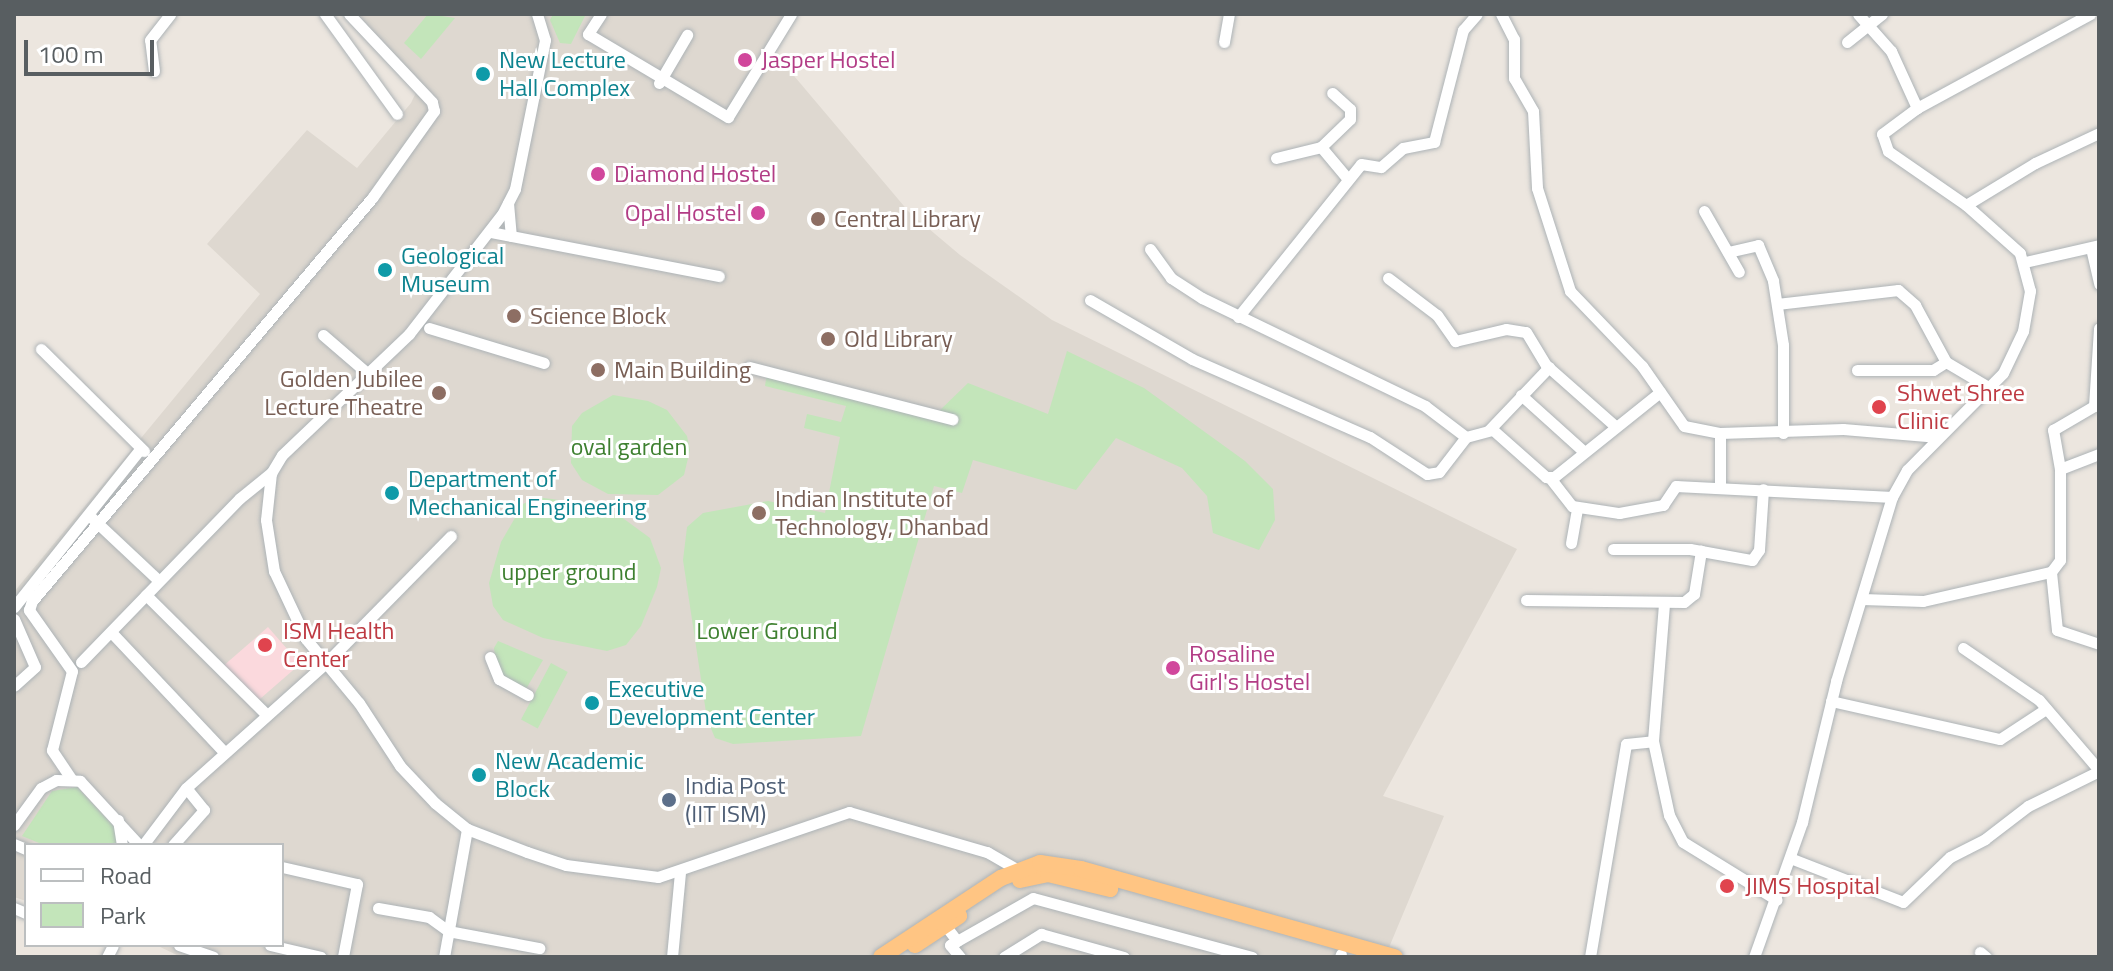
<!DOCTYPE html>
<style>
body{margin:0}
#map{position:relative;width:2113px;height:971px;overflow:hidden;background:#ece6df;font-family:"Titillium Web",sans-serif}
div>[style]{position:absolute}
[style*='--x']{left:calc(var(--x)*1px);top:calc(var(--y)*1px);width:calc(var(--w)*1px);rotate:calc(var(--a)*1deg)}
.education>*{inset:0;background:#ded8d0}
.medical>*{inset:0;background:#fbd9dd;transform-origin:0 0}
.green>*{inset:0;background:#c3e5ba;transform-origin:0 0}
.roads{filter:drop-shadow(0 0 2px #adb3b6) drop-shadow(0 0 2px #adb3b6)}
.minor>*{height:11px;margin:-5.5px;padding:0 5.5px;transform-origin:5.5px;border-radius:5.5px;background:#fff}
.highway>*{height:16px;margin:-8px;padding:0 8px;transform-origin:8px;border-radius:8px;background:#ffc583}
.dots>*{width:22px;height:22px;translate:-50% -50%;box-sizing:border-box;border:4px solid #fff;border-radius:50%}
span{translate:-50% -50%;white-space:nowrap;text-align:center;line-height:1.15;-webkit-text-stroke:6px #fff;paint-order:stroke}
.culture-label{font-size:24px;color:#0d838f}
.left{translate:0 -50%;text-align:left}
.hotel-label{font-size:24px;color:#b23c85}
.right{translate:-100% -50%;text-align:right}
.education-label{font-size:24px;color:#785e54}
.health-label{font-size:24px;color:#be3a42}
.park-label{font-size:24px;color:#3e8030}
.service-label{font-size:24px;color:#4e5e75}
.frame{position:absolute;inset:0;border:16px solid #585e61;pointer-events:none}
.legend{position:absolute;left:24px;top:843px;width:260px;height:104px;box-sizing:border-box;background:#fff;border:2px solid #bcbfc0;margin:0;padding:10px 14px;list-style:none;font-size:24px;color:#585e61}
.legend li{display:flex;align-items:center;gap:16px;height:40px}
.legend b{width:40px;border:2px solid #bcbfc0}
.scale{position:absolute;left:24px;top:40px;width:130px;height:36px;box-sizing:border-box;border:4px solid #585e61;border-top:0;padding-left:10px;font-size:24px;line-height:28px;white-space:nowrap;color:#585e61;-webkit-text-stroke:6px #fff;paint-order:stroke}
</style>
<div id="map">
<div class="education">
<div style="clip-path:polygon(352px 14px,789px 14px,773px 51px,909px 212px,960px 255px,1052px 320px,1517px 549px,1383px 796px,1444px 816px,1385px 957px,181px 957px,156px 945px,282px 945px,282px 845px,26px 845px,26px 901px,14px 897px,14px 592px,260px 294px,207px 244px,307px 130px,357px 168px,411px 103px,420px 84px)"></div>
</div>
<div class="medical">
<div style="left:268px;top:627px;width:49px;height:59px;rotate:49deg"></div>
</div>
<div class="green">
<div style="clip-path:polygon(428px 14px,455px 18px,421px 59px,404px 43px)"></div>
<div style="clip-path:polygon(553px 14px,586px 14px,571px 44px,560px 43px,550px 20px)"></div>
<div style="clip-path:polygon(1067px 351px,1144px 388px,1245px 461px,1273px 489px,1275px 520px,1259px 550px,1213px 533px,1207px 496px,1182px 468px,1116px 438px,1076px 490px,973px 460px,962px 493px,934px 486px,861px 736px,733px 744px,715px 738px,707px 719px,683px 560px,687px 527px,703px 513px,768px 501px,825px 513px,840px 437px,804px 428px,807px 414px,841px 422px,846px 406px,765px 386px,767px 373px,937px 413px,968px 383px,1048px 414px)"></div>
<div style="clip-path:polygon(613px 395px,648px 401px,667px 410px,687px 436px,690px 450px,684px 475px,658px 495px,608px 494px,582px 480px,571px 463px,572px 426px,582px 413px)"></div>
<div style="clip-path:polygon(537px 497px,588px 504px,620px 516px,650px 538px,661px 568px,657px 587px,641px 626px,626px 645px,607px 651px,543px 638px,503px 620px,493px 606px,489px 583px,501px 542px,523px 504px)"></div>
<div style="clip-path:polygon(498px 641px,543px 660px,526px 689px,497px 674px,494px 648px)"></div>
<div style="left:551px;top:663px;width:19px;height:64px;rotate:28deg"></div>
<div style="clip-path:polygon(77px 787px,131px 845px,44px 845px,22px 836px,52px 791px)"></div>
</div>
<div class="roads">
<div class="minor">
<div style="--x:325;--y:14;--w:123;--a:54.2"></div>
<div style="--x:537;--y:14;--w:27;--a:73"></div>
<div style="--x:545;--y:40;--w:152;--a:101.4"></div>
<div style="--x:515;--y:189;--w:28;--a:117"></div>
<div style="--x:502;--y:214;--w:152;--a:127.8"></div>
<div style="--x:409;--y:334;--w:175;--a:136.4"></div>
<div style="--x:282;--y:455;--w:21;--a:121"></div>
<div style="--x:271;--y:473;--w:47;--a:96.1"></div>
<div style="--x:266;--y:520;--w:52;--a:81.1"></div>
<div style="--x:274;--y:571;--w:75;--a:64.8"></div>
<div style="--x:306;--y:639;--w:83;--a:50.4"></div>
<div style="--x:359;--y:703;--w:75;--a:56.9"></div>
<div style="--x:400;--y:766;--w:51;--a:46.6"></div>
<div style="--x:435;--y:803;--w:41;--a:39.1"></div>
<div style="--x:467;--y:829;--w:64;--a:21"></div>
<div style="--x:527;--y:852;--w:41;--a:18.4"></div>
<div style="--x:566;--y:865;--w:93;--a:7.4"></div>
<div style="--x:658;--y:877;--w:202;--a:-18.8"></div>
<div style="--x:849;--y:812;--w:144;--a:16.2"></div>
<div style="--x:987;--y:852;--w:34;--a:30"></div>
<div style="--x:601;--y:14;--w:24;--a:123"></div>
<div style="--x:588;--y:34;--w:163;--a:30.7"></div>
<div style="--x:728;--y:117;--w:121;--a:-58.5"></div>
<div style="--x:1501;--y:14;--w:28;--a:63"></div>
<div style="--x:1514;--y:39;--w:39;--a:90"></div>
<div style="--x:1514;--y:78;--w:38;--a:60"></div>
<div style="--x:1533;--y:111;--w:77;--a:87"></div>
<div style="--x:1537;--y:188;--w:108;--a:72.2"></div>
<div style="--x:1570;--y:291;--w:104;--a:46.2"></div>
<div style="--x:1642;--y:366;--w:73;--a:55"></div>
<div style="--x:1684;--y:426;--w:37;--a:11"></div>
<div style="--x:1720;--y:433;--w:123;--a:-1.9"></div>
<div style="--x:1843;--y:429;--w:96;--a:4.8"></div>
<div style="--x:1858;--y:14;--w:50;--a:48.3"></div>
<div style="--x:1891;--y:51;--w:63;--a:65.5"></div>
<div style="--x:1224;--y:42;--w:28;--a:-80"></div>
<div style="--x:1847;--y:42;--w:45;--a:-38.7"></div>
<div style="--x:154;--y:71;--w:31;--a:-97"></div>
<div style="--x:150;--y:40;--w:33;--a:-52"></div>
<div style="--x:659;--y:83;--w:56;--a:-59.7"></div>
<div style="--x:1321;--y:147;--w:40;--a:50"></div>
<div style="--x:1276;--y:158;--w:46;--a:-13.7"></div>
<div style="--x:1321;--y:147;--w:40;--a:-44"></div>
<div style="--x:1350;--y:119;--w:10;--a:-90"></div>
<div style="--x:1350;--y:109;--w:24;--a:-138"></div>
<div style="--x:508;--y:203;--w:33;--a:85"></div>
<div style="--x:1966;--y:205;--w:81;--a:-31.3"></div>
<div style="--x:2035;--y:163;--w:71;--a:-25.1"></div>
<div style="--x:1704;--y:211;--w:70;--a:60.2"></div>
<div style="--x:490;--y:232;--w:233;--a:10.9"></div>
<div style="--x:2091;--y:248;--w:37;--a:77"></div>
<div style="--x:1150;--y:249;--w:36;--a:54"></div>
<div style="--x:1171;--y:278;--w:37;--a:33"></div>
<div style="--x:1202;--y:298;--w:248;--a:25.8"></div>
<div style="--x:1425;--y:406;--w:51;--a:37.1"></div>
<div style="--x:1466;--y:437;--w:28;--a:-15"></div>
<div style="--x:1493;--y:430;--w:71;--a:41.6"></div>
<div style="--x:1546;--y:477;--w:8;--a:0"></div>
<div style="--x:1554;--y:477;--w:136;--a:-38.7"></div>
<div style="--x:1728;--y:252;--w:31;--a:-13"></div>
<div style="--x:1758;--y:245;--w:39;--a:67"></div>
<div style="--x:1773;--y:281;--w:65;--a:81.1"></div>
<div style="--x:1783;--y:345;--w:88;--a:90"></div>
<div style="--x:2025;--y:262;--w:76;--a:-12.9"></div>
<div style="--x:1388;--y:278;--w:61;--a:37.1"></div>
<div style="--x:1437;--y:315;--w:32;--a:55"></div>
<div style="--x:1455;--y:341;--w:52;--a:-13.2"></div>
<div style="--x:1506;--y:329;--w:20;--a:9"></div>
<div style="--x:1526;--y:332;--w:39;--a:59"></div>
<div style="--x:1546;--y:365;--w:92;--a:41.5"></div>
<div style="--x:1090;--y:300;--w:118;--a:30"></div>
<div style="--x:1192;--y:359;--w:194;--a:23.7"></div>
<div style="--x:1370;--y:437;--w:68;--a:33"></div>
<div style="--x:1427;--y:474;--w:12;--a:-9"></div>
<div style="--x:1439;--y:472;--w:44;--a:-52.4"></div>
<div style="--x:1777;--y:304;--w:122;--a:-6.6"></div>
<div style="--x:1898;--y:290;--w:23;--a:41"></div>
<div style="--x:1915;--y:305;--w:65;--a:61.5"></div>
<div style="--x:1946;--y:362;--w:51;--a:30.6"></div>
<div style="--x:1238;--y:317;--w:196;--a:-51.2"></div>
<div style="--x:1361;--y:164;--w:20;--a:9"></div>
<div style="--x:1381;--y:167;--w:29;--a:-41"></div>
<div style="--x:1403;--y:148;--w:32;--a:-11"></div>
<div style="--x:1434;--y:142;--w:116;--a:-75.5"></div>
<div style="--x:1463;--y:30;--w:21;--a:-49"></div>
<div style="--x:429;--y:328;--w:120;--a:16.9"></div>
<div style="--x:323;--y:335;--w:58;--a:40.8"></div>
<div style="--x:41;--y:349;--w:145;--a:44.7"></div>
<div style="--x:749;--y:367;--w:210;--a:14.4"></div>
<div style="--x:1857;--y:370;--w:76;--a:0"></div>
<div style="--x:1933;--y:370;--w:15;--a:-32"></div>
<div style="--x:1521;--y:395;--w:82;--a:42"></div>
<div style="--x:1489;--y:430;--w:87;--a:-46.4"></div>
<div style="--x:2060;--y:469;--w:40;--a:-100"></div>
<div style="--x:2053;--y:430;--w:48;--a:-30.3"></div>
<div style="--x:2094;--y:406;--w:78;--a:-86.3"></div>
<div style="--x:1550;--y:478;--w:36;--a:52"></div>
<div style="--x:1572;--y:506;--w:48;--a:8.5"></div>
<div style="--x:1619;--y:513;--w:45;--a:-10.3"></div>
<div style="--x:1663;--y:505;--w:23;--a:-56"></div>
<div style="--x:1676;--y:486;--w:216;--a:2.9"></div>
<div style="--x:1720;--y:486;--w:53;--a:-90"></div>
<div style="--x:92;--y:518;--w:91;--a:43.2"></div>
<div style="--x:1571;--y:543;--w:36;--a:-80"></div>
<div style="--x:1613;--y:549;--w:77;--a:0"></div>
<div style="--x:1690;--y:549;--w:63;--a:10.1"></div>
<div style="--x:1752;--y:560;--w:12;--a:-55"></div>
<div style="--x:1759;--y:550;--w:61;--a:-86.2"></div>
<div style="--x:2051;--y:572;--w:58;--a:84.1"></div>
<div style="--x:2057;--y:630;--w:44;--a:18.4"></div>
<div style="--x:146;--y:595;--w:168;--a:44.8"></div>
<div style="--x:1862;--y:599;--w:61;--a:1.9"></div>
<div style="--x:1923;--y:601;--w:131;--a:-12.8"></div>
<div style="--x:2051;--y:572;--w:15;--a:-53"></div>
<div style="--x:2060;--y:560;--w:91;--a:-90"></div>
<div style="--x:2060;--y:469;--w:42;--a:-21"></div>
<div style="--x:1526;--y:600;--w:158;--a:0.7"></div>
<div style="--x:1684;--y:602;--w:13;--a:-39"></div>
<div style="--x:1694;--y:594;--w:44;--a:-80.8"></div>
<div style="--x:1664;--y:604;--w:137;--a:94.6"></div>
<div style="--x:1653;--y:741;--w:76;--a:77.8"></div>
<div style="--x:1669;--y:815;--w:30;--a:63"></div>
<div style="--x:1683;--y:842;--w:110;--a:31.7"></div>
<div style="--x:14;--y:607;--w:203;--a:-51.4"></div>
<div style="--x:14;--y:619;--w:52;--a:66.4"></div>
<div style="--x:35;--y:667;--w:28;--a:138"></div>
<div style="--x:111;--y:632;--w:163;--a:46.7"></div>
<div style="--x:1963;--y:648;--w:92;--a:34.4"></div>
<div style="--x:2039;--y:700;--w:92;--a:49.4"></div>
<div style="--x:490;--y:657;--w:24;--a:68"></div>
<div style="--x:499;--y:679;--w:33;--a:29"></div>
<div style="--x:81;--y:662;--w:228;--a:-45.9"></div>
<div style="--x:240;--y:498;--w:40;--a:-39"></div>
<div style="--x:1831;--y:701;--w:173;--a:12.7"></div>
<div style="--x:2000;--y:739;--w:55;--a:-33.1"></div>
<div style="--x:72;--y:780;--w:36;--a:-124"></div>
<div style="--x:52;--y:750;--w:81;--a:-75.8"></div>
<div style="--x:72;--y:671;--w:75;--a:-125.2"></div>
<div style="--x:29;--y:610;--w:9;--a:-72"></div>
<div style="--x:32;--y:601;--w:527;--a:-49.85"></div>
<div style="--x:372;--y:198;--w:107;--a:-54.5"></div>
<div style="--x:434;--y:111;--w:9;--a:-103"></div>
<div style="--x:432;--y:102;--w:121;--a:-133.3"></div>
<div style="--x:118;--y:820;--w:25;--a:81"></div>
<div style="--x:14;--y:825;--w:46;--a:-53.9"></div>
<div style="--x:41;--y:788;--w:17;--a:-28"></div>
<div style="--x:56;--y:780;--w:24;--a:2"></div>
<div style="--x:80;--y:781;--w:87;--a:47.3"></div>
<div style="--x:14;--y:844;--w:13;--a:23"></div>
<div style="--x:143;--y:845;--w:71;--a:-53"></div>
<div style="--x:186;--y:788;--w:188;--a:-41.8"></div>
<div style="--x:326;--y:663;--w:178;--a:-45.5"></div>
<div style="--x:173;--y:845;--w:47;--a:-48.5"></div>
<div style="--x:204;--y:810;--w:28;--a:-129"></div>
<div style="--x:1790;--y:858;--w:121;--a:21.3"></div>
<div style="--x:1903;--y:902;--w:65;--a:-43.8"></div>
<div style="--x:1950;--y:857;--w:39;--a:-27"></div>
<div style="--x:1985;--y:839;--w:54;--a:-37.5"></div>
<div style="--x:2028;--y:806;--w:79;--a:-26.2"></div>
<div style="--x:282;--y:867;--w:77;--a:12.8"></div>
<div style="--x:357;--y:884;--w:74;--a:100.9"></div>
<div style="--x:14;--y:908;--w:13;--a:23"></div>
<div style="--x:378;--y:908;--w:52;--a:10"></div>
<div style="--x:429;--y:917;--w:24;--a:36"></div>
<div style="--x:448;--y:931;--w:93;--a:10.6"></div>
<div style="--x:945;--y:925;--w:20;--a:53"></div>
<div style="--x:957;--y:941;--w:87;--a:-29.5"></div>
<div style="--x:1033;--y:898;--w:227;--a:15.1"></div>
<div style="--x:957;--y:941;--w:8;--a:150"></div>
<div style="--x:950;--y:945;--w:16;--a:50"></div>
<div style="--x:179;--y:945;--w:36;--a:19"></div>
<div style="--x:270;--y:945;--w:52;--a:13.2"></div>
<div style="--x:1980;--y:952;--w:8;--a:40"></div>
<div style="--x:107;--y:957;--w:13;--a:-63"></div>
<div style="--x:444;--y:957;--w:130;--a:-79.8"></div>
<div style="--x:672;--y:957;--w:85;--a:-84.6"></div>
<div style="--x:1004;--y:957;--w:44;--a:-31.9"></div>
<div style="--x:1041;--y:934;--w:86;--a:15.5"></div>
<div style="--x:1340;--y:957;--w:3;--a:-72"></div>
<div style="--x:1590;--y:957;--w:216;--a:-80.4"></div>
<div style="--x:1626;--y:744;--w:27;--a:-6"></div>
<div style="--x:1754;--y:957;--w:143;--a:-70.4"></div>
<div style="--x:1802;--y:822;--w:145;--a:-76.4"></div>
<div style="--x:1836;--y:681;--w:192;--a:-73.1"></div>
<div style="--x:1892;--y:497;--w:31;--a:-61"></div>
<div style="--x:1907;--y:470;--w:136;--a:-45.3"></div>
<div style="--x:2003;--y:373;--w:47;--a:-64.5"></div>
<div style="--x:2023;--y:331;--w:41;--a:-80.1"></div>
<div style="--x:2030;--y:291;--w:39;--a:-105"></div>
<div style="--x:2020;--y:253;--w:72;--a:-138.4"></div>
<div style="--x:1966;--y:205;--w:95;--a:-145.3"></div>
<div style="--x:1888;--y:151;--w:18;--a:-109"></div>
<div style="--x:1882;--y:134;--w:44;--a:-36.6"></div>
<div style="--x:1917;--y:108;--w:197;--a:-28.5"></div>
</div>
<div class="highway">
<div style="--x:1020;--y:880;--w:29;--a:-12"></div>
<div style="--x:1048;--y:874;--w:64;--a:13.6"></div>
<div style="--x:915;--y:945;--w:53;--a:-33.4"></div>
<div style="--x:881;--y:957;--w:144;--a:-33.4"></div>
<div style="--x:1001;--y:878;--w:42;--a:-21"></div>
<div style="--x:1040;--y:863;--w:41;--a:8.3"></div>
<div style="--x:1081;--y:869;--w:326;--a:15.7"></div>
</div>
</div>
<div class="dots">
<div style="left:745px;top:60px;background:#d1479c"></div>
<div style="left:483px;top:74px;background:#0f9aa8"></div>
<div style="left:598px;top:174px;background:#d1479c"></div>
<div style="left:758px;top:213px;background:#d1479c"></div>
<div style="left:818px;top:219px;background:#8d6e63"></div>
<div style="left:385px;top:270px;background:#0f9aa8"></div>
<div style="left:514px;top:316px;background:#8d6e63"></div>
<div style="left:828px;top:339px;background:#8d6e63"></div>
<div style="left:598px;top:370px;background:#8d6e63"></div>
<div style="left:439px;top:393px;background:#8d6e63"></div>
<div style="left:1879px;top:407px;background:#e0444e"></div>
<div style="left:392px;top:493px;background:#0f9aa8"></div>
<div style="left:759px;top:513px;background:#8d6e63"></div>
<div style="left:265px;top:645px;background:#e0444e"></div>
<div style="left:1173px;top:668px;background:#d1479c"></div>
<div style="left:592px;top:703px;background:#0f9aa8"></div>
<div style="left:479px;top:775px;background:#0f9aa8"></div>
<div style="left:669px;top:800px;background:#5c6f8a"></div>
<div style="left:1727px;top:886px;background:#e0444e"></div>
</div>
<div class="culture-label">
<span class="left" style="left:499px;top:74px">New Lecture<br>Hall Complex</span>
<span class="left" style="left:401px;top:270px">Geological<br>Museum</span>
<span class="left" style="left:408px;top:493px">Department of<br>Mechanical Engineering</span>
<span class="left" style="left:608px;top:703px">Executive<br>Development Center</span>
<span class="left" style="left:495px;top:775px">New Academic<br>Block</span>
</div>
<div class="hotel-label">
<span class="left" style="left:761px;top:60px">Jasper Hostel</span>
<span class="left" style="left:614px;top:174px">Diamond Hostel</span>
<span class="right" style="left:742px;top:213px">Opal Hostel</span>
<span class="left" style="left:1189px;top:668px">Rosaline<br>Girl's Hostel</span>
</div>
<div class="education-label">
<span class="left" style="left:834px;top:219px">Central Library</span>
<span class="left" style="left:530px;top:316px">Science Block</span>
<span class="left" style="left:844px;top:339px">Old Library</span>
<span class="left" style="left:614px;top:370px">Main Building</span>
<span class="right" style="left:423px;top:393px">Golden Jubilee<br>Lecture Theatre</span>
<span class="left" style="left:775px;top:513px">Indian Institute of<br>Technology, Dhanbad</span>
</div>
<div class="health-label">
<span class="left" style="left:1897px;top:407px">Shwet Shree<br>Clinic</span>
<span class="left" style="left:283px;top:645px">ISM Health<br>Center</span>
<span class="left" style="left:1745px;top:886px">JIMS Hospital</span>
</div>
<div class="park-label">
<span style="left:629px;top:447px">oval garden</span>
<span style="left:569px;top:572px">upper ground</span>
<span style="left:767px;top:631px">Lower Ground</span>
</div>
<div class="service-label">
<span class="left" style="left:685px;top:800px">India Post<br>(IIT ISM)</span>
</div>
<div class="frame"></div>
<ul class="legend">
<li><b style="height:10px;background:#fff"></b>Road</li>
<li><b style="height:22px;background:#c3e5ba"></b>Park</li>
</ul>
<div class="scale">100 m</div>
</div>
